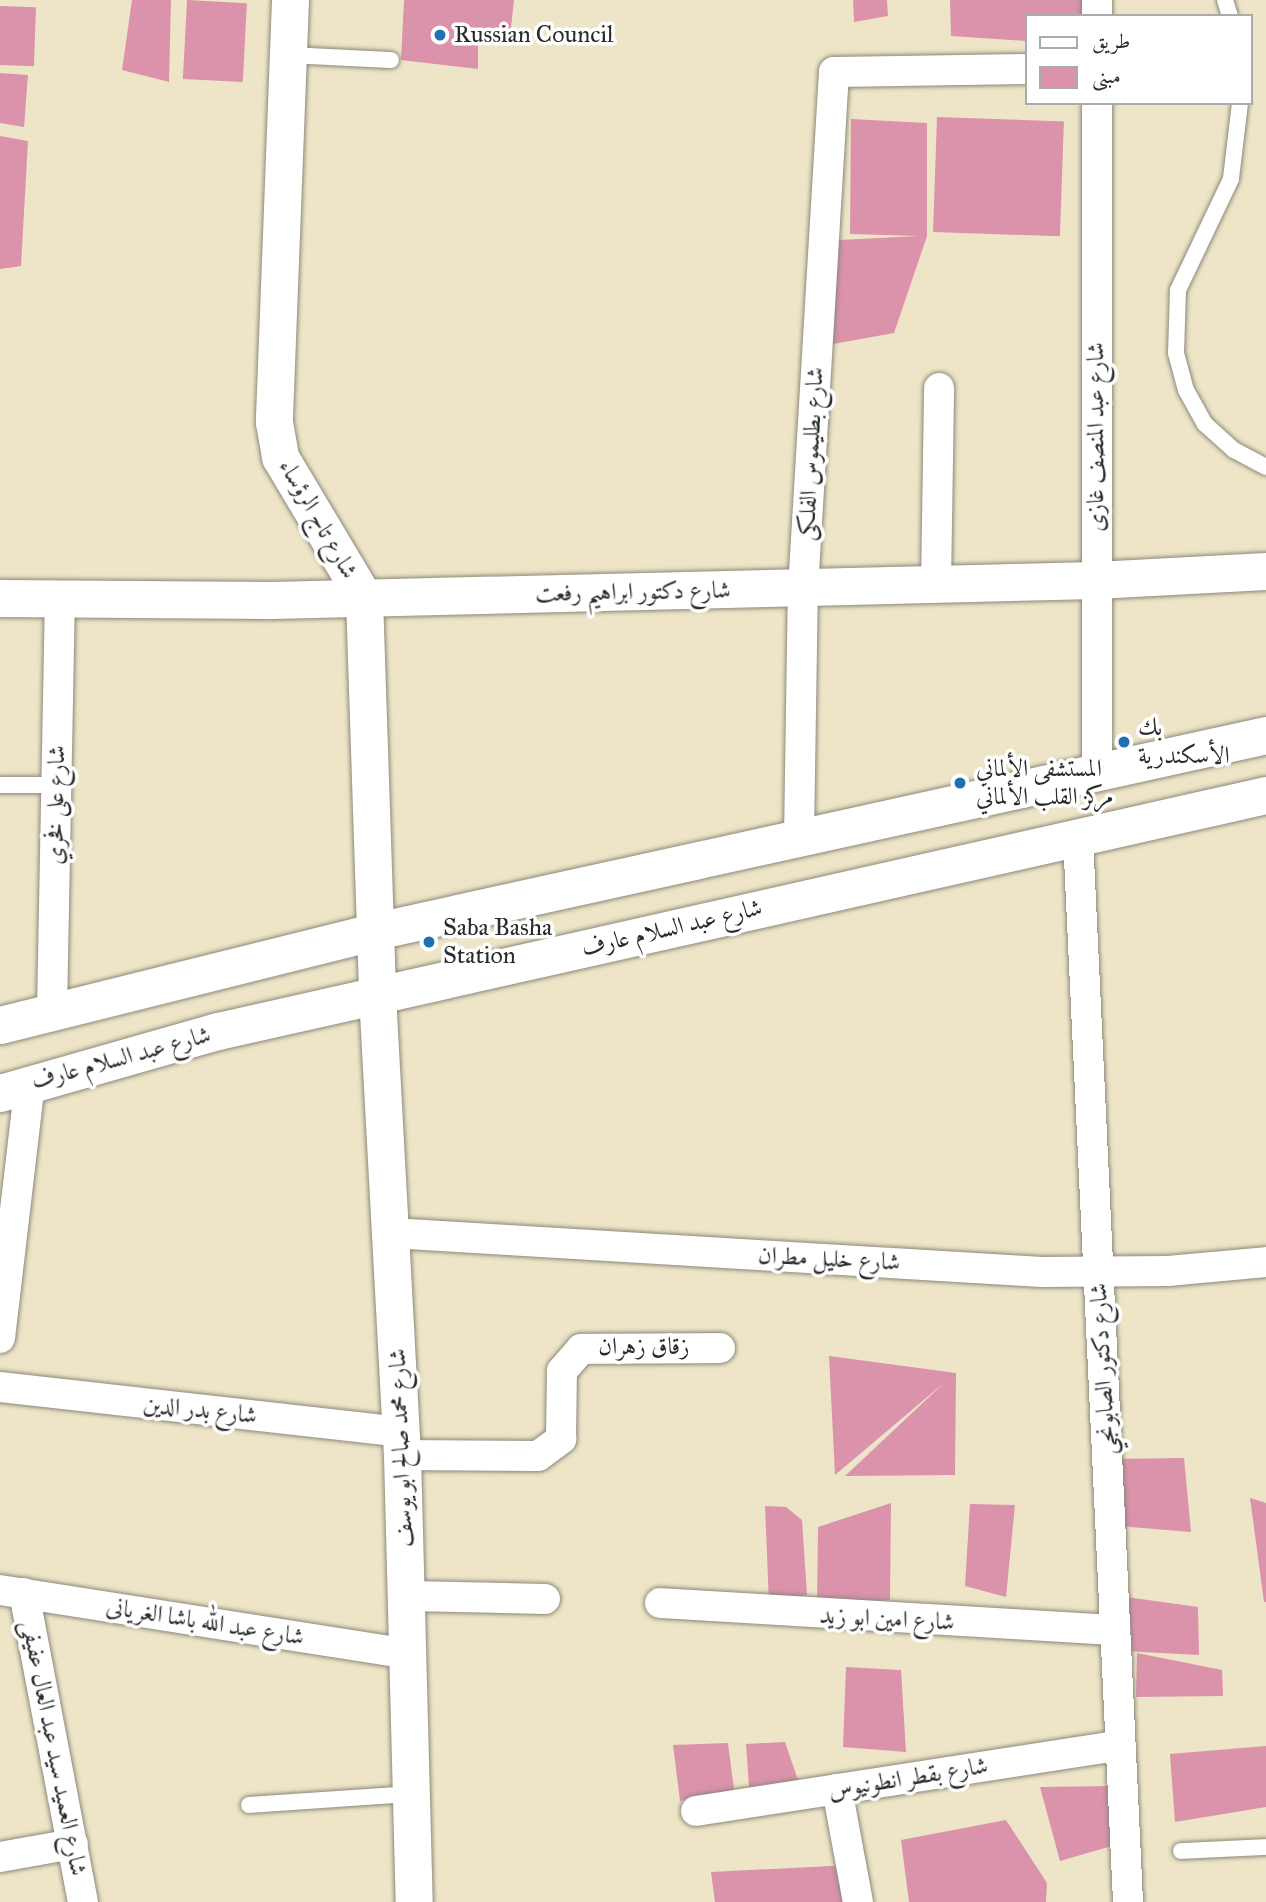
<!DOCTYPE html>
<meta charset="utf-8">
<style>
body{margin:0}
#map{position:relative;width:1266px;height:1902px;overflow:hidden;background:#eee5c8;font-family:"IM FELL Great Primer",Amiri,serif}
div>[style]{position:absolute}
[style*='--x']{left:calc(var(--x)*1px);top:calc(var(--y)*1px);width:calc(var(--w)*1px);rotate:calc(var(--a)*1deg)}
.building>*{inset:0;background:#db92ab;transform-origin:0 0}
.roads{filter:drop-shadow(0 0 2px #8c887a) drop-shadow(0 0 2px #8c887a)}
.service>*{height:16px;margin:-8px;padding:0 8px;transform-origin:8px;border-radius:8px;background:#fff}
.minor>*{height:30px;margin:-15px;padding:0 15px;transform-origin:15px;border-radius:15px;background:#fff}
.tertiary>*{height:37px;margin:-18.5px;padding:0 18.5px;transform-origin:18.5px;border-radius:18.5px;background:#fff}
.dots>*{width:19px;height:19px;translate:-50% -50%;box-sizing:border-box;border:4px solid #fff;border-radius:50%}
span{translate:-50% -50%;white-space:nowrap;text-align:center;line-height:1.15;-webkit-text-stroke:7px #fff;paint-order:stroke}
.poi-label{font-size:24px;color:#2b2b2b}
.left{translate:0 -50%;text-align:left}
.street-label{font-size:24px;color:#2b2b2b}
.legend{position:absolute;left:1025px;top:14px;width:228px;height:91px;box-sizing:border-box;background:#fff;border:2px solid #aaa;margin:0;padding:9px 12px;list-style:none;font-size:21px;color:#2b2b2b}
.legend li{display:flex;align-items:center;gap:14px;height:35px}
.legend b{width:35px;border:2px solid #aaa}
</style>
<div id="map">
<div class="building">
<div style="clip-path:polygon(132px 0,171px 0,169px 82px,122px 70px)"></div>
<div style="left:187px;top:0;width:60px;height:79px;rotate:3deg"></div>
<div style="clip-path:polygon(404px 0,514px 0,510px 36px,478px 33px,478px 69px,401px 60px)"></div>
<div style="clip-path:polygon(853px 0,887px 0,888px 16px,854px 22px)"></div>
<div style="clip-path:polygon(950px 0,1085px 0,1085px 16px,1026px 16px,1026px 41px,951px 36px)"></div>
<div style="left:0;top:6px;width:36px;height:59px;rotate:2deg"></div>
<div style="clip-path:polygon(0 73px,28px 75px,24px 127px,0 123px)"></div>
<div style="left:937px;top:117px;width:127px;height:115px;rotate:2deg"></div>
<div style="clip-path:polygon(851px 119px,927px 123px,927px 236px,894px 333px,833px 344px,839px 240px,919px 236px,850px 234px)"></div>
<div style="clip-path:polygon(0 136px,28px 141px,21px 266px,0 269px)"></div>
<div style="clip-path:polygon(829px 1356px,956px 1373px,955px 1475px,845px 1476px,945px 1382px,835px 1475px)"></div>
<div style="clip-path:polygon(1184px 1458px,1191px 1532px,1118px 1526px,1112px 1459px)"></div>
<div style="clip-path:polygon(1250px 1498px,1266px 1503px,1266px 1602px,1264px 1602px)"></div>
<div style="clip-path:polygon(891px 1503px,890px 1600px,817px 1609px,818px 1527px)"></div>
<div style="clip-path:polygon(970px 1504px,1015px 1505px,1006px 1597px,965px 1586px)"></div>
<div style="clip-path:polygon(765px 1506px,786px 1507px,802px 1520px,807px 1595px,769px 1604px)"></div>
<div style="clip-path:polygon(1119px 1596px,1198px 1607px,1199px 1655px,1124px 1651px)"></div>
<div style="clip-path:polygon(1137px 1653px,1222px 1670px,1223px 1696px,1136px 1697px)"></div>
<div style="clip-path:polygon(846px 1667px,901px 1670px,906px 1752px,843px 1747px)"></div>
<div style="clip-path:polygon(785px 1742px,798px 1780px,749px 1787px,746px 1744px)"></div>
<div style="clip-path:polygon(728px 1743px,734px 1790px,680px 1801px,673px 1745px)"></div>
<div style="clip-path:polygon(1266px 1746px,1266px 1807px,1175px 1822px,1170px 1754px)"></div>
<div style="clip-path:polygon(1112px 1786px,1115px 1845px,1060px 1861px,1040px 1787px)"></div>
<div style="clip-path:polygon(1006px 1820px,1047px 1883px,1046px 1902px,909px 1902px,901px 1840px)"></div>
<div style="clip-path:polygon(851px 1865px,851px 1902px,715px 1902px,711px 1872px)"></div>
</div>
<div class="roads">
<div class="service">
<div style="--x:1225;--y:0;--w:17;--a:73"></div>
<div style="--x:287;--y:55;--w:104;--a:2.8"></div>
<div style="--x:1240;--y:103;--w:77;--a:96.8"></div>
<div style="--x:1231;--y:179;--w:123;--a:115.5"></div>
<div style="--x:1178;--y:290;--w:63;--a:91.8"></div>
<div style="--x:1176;--y:353;--w:38;--a:75"></div>
<div style="--x:1186;--y:390;--w:39;--a:61"></div>
<div style="--x:1205;--y:424;--w:39;--a:42"></div>
<div style="--x:1234;--y:450;--w:36;--a:28"></div>
<div style="--x:0;--y:785;--w:56;--a:0"></div>
<div style="--x:249;--y:1805;--w:163;--a:-3.9"></div>
<div style="--x:1181;--y:1851;--w:85;--a:-2.7"></div>
</div>
<div class="minor">
<div style="--x:1097;--y:0;--w:16;--a:90"></div>
<div style="--x:1097;--y:103;--w:669;--a:90"></div>
<div style="--x:936;--y:585;--w:197;--a:-89.1"></div>
<div style="--x:799;--y:837;--w:248;--a:-89.1"></div>
<div style="--x:803;--y:589;--w:518;--a:-86.57"></div>
<div style="--x:834;--y:72;--w:192;--a:-0.9"></div>
<div style="--x:1078;--y:837;--w:1066;--a:87.31"></div>
<div style="--x:52;--y:1011;--w:411;--a:-88.9"></div>
<div style="--x:391;--y:1233;--w:652;--a:3.43"></div>
<div style="--x:1042;--y:1272;--w:126;--a:-0.5"></div>
<div style="--x:1168;--y:1271;--w:98;--a:-5.2"></div>
<div style="--x:0;--y:1338;--w:257;--a:-83.3"></div>
<div style="--x:0;--y:1387;--w:404;--a:6.4"></div>
<div style="--x:402;--y:1455;--w:136;--a:0.4"></div>
<div style="--x:538;--y:1456;--w:29;--a:-36"></div>
<div style="--x:561;--y:1439;--w:68;--a:-89.2"></div>
<div style="--x:562;--y:1371;--w:29;--a:-49"></div>
<div style="--x:581;--y:1349;--w:139;--a:-0.4"></div>
<div style="--x:0;--y:1590;--w:414;--a:8.9"></div>
<div style="--x:24;--y:1593;--w:315;--a:79.2"></div>
<div style="--x:407;--y:1596;--w:138;--a:1.2"></div>
<div style="--x:660;--y:1603;--w:456;--a:3.4"></div>
<div style="--x:837;--y:1789;--w:115;--a:79.5"></div>
<div style="--x:696;--y:1811;--w:429;--a:-8.8"></div>
<div style="--x:0;--y:1857;--w:74;--a:-10.1"></div>
</div>
<div class="tertiary">
<div style="--x:290;--y:0;--w:422;--a:92.2"></div>
<div style="--x:274;--y:422;--w:36;--a:80"></div>
<div style="--x:280;--y:457;--w:164;--a:59.2"></div>
<div style="--x:364;--y:598;--w:396;--a:88.1"></div>
<div style="--x:377;--y:994;--w:462;--a:86.9"></div>
<div style="--x:402;--y:1455;--w:447;--a:88.5"></div>
<div style="--x:0;--y:598;--w:271;--a:0.4"></div>
<div style="--x:271;--y:600;--w:824;--a:-1.39"></div>
<div style="--x:1095;--y:580;--w:171;--a:-3"></div>
<div style="--x:0;--y:1025;--w:388;--a:-14"></div>
<div style="--x:376;--y:931;--w:911;--a:-12.42"></div>
<div style="--x:0;--y:1093;--w:227;--a:-15.9"></div>
<div style="--x:218;--y:1031;--w:1074;--a:-12.69"></div>
</div>
</div>
<div class="dots">
<div style="left:440px;top:35px;background:#1f6fb2"></div>
<div style="left:1124px;top:742px;background:#1f6fb2"></div>
<div style="left:960px;top:783px;background:#1f6fb2"></div>
<div style="left:429px;top:942px;background:#1f6fb2"></div>
</div>
<div class="poi-label">
<span class="left" style="left:454px;top:35px">Russian Council</span>
<span class="left" style="left:1138px;top:742px">بك<br>الأسكندرية</span>
<span class="left" style="left:976px;top:783px">المستشفى الألماني<br>مركز القلب الألماني</span>
<span class="left" style="left:443px;top:942px">Saba Basha<br>Station</span>
</div>
<div class="street-label">
<span style="left:1096px;top:437px;rotate:-90deg">شارع عبد المنصف غازى</span>
<span style="left:811px;top:454px;rotate:-87deg">شارع بطليموس الفلكى</span>
<span style="left:318px;top:519px;rotate:60deg">شارع تاج الرؤساء</span>
<span style="left:633px;top:592px;rotate:-1deg">شارع دكتور ابراهيم رفعت</span>
<span style="left:56px;top:805px;rotate:-89deg">شارع على فخري</span>
<span style="left:672px;top:928px;rotate:-13deg">شارع عبد السلام عارف</span>
<span style="left:121px;top:1058px;rotate:-15deg">شارع عبد السلام عارف</span>
<span style="left:829px;top:1259px;rotate:3deg">شارع خليل مطران</span>
<span style="left:644px;top:1347px">زقاق زهران</span>
<span style="left:1103px;top:1369px;rotate:-93deg">شارع دكتور الصابونجي</span>
<span style="left:200px;top:1410px;rotate:6deg">شارع بدر الدين</span>
<span style="left:401px;top:1448px;rotate:-92deg">شارع محمد صالح ابو يوسف</span>
<span style="left:887px;top:1619px;rotate:3deg">شارع امين ابو زيد</span>
<span style="left:205px;top:1622px;rotate:9deg">شارع عبد الله باشا الغريانى</span>
<span style="left:54px;top:1748px;rotate:79deg">شارع العميد سيد عبد العال عفيفى</span>
<span style="left:908px;top:1778px;rotate:-9deg">شارع بقطر انطونيوس</span>
</div>
<ul class="legend">
<li><b style="height:9px;background:#fff"></b>طريق</li>
<li><b style="height:19px;background:#db92ab"></b>مبنى</li>
</ul>
</div>
